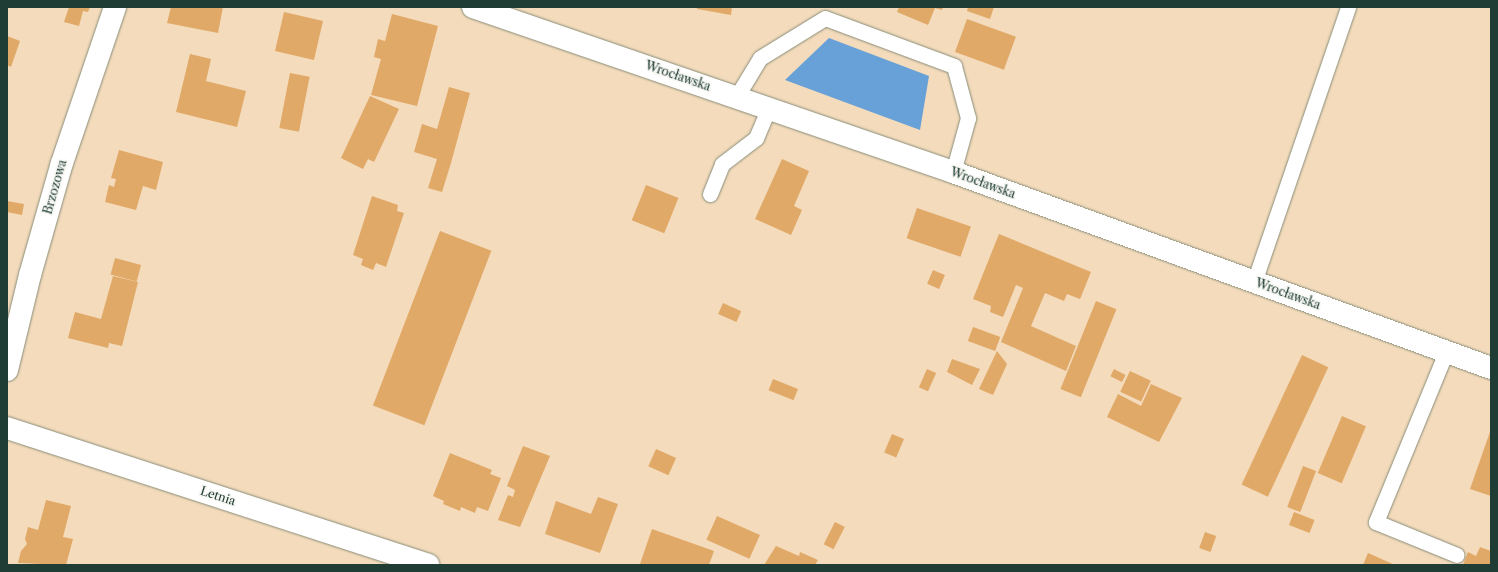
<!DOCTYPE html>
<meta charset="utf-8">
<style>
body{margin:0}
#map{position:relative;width:1498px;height:572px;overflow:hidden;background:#f3dbbc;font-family:"Libre Caslon Text",serif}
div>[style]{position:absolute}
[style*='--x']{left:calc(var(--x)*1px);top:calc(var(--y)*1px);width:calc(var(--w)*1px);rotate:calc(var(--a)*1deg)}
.water>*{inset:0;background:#68a1d7}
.building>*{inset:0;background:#e1a967;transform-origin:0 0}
.roads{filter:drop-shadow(0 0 1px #898c78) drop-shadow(0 0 1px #898c78)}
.lane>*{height:15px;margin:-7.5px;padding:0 7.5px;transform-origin:7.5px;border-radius:7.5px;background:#fff}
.street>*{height:22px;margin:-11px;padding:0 11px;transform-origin:11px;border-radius:11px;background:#fff}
span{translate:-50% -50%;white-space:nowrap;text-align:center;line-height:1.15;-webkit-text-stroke:3px #f6f6f2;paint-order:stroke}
.street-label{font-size:12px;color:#1f3d34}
.frame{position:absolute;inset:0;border:8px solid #1f3d34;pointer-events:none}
</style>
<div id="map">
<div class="water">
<div style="clip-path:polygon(829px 38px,929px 76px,920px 130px,785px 80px)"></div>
</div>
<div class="building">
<div style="clip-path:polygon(69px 7px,90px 7px,88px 12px,83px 11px,79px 26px,64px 22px)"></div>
<div style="clip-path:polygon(171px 7px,223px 7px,218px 33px,167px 23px)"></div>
<div style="clip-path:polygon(697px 7px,732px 7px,731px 15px,697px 9px)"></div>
<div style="clip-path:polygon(899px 7px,943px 7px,942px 10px,935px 8px,928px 25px,897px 12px)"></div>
<div style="clip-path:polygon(968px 7px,994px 7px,990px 19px,967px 11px)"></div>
<div style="left:284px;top:12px;width:40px;height:40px;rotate:13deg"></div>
<div style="clip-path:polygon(392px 14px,438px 26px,417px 106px,371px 95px,381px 59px,374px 57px,378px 39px,385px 41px)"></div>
<div style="left:967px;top:19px;width:52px;height:35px;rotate:20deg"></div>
<div style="clip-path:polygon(7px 36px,20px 41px,11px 67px,7px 65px)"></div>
<div style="clip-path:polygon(190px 54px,211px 59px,206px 81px,246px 91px,237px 127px,176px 112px)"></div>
<div style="left:290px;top:73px;width:20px;height:56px;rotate:11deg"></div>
<div style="clip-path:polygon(449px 87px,470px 93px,451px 163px,440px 160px,451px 163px,442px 192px,428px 188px,437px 159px,414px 152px,422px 124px,437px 129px)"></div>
<div style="clip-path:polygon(370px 96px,399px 109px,374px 162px,368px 159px,363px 169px,341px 158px)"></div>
<div style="clip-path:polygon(119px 150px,163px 162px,156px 190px,143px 186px,136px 210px,105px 202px,109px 185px,114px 187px,116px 179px,111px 178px)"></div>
<div style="clip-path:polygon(782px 159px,809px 171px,794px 206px,802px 210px,791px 235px,755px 219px)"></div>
<div style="left:646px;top:185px;width:35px;height:38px;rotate:22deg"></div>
<div style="clip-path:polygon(372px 196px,398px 205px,397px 211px,404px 213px,386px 267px,376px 263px,373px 270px,361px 265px,363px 259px,353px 255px)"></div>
<div style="clip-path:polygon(7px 201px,24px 204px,22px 215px,7px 212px)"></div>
<div style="left:917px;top:208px;width:57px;height:32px;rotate:19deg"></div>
<div style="left:440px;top:231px;width:55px;height:187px;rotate:21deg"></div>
<div style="clip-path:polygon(999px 234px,1091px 272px,1080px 299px,1067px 294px,1064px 301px,1045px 293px,1031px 326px,1076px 346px,1066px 371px,1001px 342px,1023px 288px,1016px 285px,1003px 317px,990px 312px,991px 306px,973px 299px)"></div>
<div style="left:115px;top:258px;width:27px;height:17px;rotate:15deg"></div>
<div style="left:933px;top:270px;width:13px;height:15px;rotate:23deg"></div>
<div style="clip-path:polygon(113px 276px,138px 282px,122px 346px,109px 343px,108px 348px,68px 338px,75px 312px,101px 319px)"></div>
<div style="left:1096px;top:301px;width:22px;height:95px;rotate:22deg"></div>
<div style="left:723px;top:303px;width:20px;height:12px;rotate:24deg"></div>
<div style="left:973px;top:327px;width:29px;height:15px;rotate:20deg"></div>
<div style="clip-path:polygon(997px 351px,1007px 364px,993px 395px,979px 389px)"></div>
<div style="left:1302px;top:355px;width:29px;height:143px;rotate:25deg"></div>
<div style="clip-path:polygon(952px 359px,980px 369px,972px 385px,947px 372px)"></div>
<div style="left:927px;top:369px;width:10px;height:20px;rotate:24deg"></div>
<div style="left:1114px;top:369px;width:13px;height:8px;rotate:27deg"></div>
<div style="left:1130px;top:371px;width:23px;height:23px;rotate:25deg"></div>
<div style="left:773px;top:379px;width:27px;height:12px;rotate:22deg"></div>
<div style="clip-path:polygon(1151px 384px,1182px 398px,1159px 442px,1107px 417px,1118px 394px,1141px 406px)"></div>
<div style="left:1342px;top:416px;width:26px;height:62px;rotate:23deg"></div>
<div style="clip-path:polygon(1491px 429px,1491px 496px,1470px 489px)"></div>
<div style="left:892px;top:434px;width:13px;height:20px;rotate:23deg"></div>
<div style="clip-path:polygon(523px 446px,550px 456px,520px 527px,498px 520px,508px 495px,513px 497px,515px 490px,507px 486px)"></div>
<div style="left:656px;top:449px;width:22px;height:19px;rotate:24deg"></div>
<div style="clip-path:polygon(450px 453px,492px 470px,490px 474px,501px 478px,488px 511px,477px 507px,475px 513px,461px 507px,460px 511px,443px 504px,444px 501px,433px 496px)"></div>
<div style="left:1303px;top:466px;width:14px;height:44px;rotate:21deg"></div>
<div style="clip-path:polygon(598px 497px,618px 504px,600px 553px,545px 534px,556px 501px,591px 514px)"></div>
<div style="clip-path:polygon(46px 500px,71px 506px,63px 537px,73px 539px,66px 565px,18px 563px,21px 551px,27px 544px,25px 539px,28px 527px,38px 530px)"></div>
<div style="left:1294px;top:512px;width:22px;height:14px;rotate:21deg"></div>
<div style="left:717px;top:516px;width:47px;height:26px;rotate:24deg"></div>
<div style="left:835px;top:522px;width:11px;height:25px;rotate:27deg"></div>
<div style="clip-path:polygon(652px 529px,714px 551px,709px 565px,640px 564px)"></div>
<div style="left:1205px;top:532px;width:12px;height:17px;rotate:20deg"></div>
<div style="clip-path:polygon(776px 546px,799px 556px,800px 552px,818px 560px,815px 565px,764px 565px)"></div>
<div style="clip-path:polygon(1480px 547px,1491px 551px,1491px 565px,1463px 565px,1468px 552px,1476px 556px)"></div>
<div style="clip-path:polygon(1368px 553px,1395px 565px,1363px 565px)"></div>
</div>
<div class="roads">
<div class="lane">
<div style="--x:737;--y:96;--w:44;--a:-58.8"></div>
<div style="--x:760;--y:58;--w:76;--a:-31.6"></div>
<div style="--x:825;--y:18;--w:138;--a:20.4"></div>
<div style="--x:954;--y:66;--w:54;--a:74.9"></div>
<div style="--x:968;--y:118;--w:56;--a:105.5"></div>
<div style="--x:710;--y:194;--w:32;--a:-68"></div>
<div style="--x:722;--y:164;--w:43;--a:-37.4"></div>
<div style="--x:756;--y:138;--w:33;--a:-67"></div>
<div style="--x:1254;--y:282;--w:291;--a:-71.1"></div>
<div style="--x:1446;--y:352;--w:184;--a:112.4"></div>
<div style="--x:1376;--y:522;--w:87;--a:22.2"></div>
</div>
<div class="street">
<div style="--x:473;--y:7;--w:508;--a:18.97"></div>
<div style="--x:953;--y:172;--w:573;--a:20.02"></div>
<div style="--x:7;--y:370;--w:98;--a:-76.4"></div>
<div style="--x:30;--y:275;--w:116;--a:-74.1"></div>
<div style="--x:62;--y:163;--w:165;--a:-71.2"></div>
<div style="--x:7;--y:428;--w:443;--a:18"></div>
</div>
</div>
<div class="street-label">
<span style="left:678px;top:76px;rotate:19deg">Wrocławska</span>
<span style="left:983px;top:183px;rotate:20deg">Wrocławska</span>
<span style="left:55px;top:187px;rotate:-74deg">Brzozowa</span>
<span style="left:1288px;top:294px;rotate:20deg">Wrocławska</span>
<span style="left:218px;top:496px;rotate:18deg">Letnia</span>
</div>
<div class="frame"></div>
</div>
